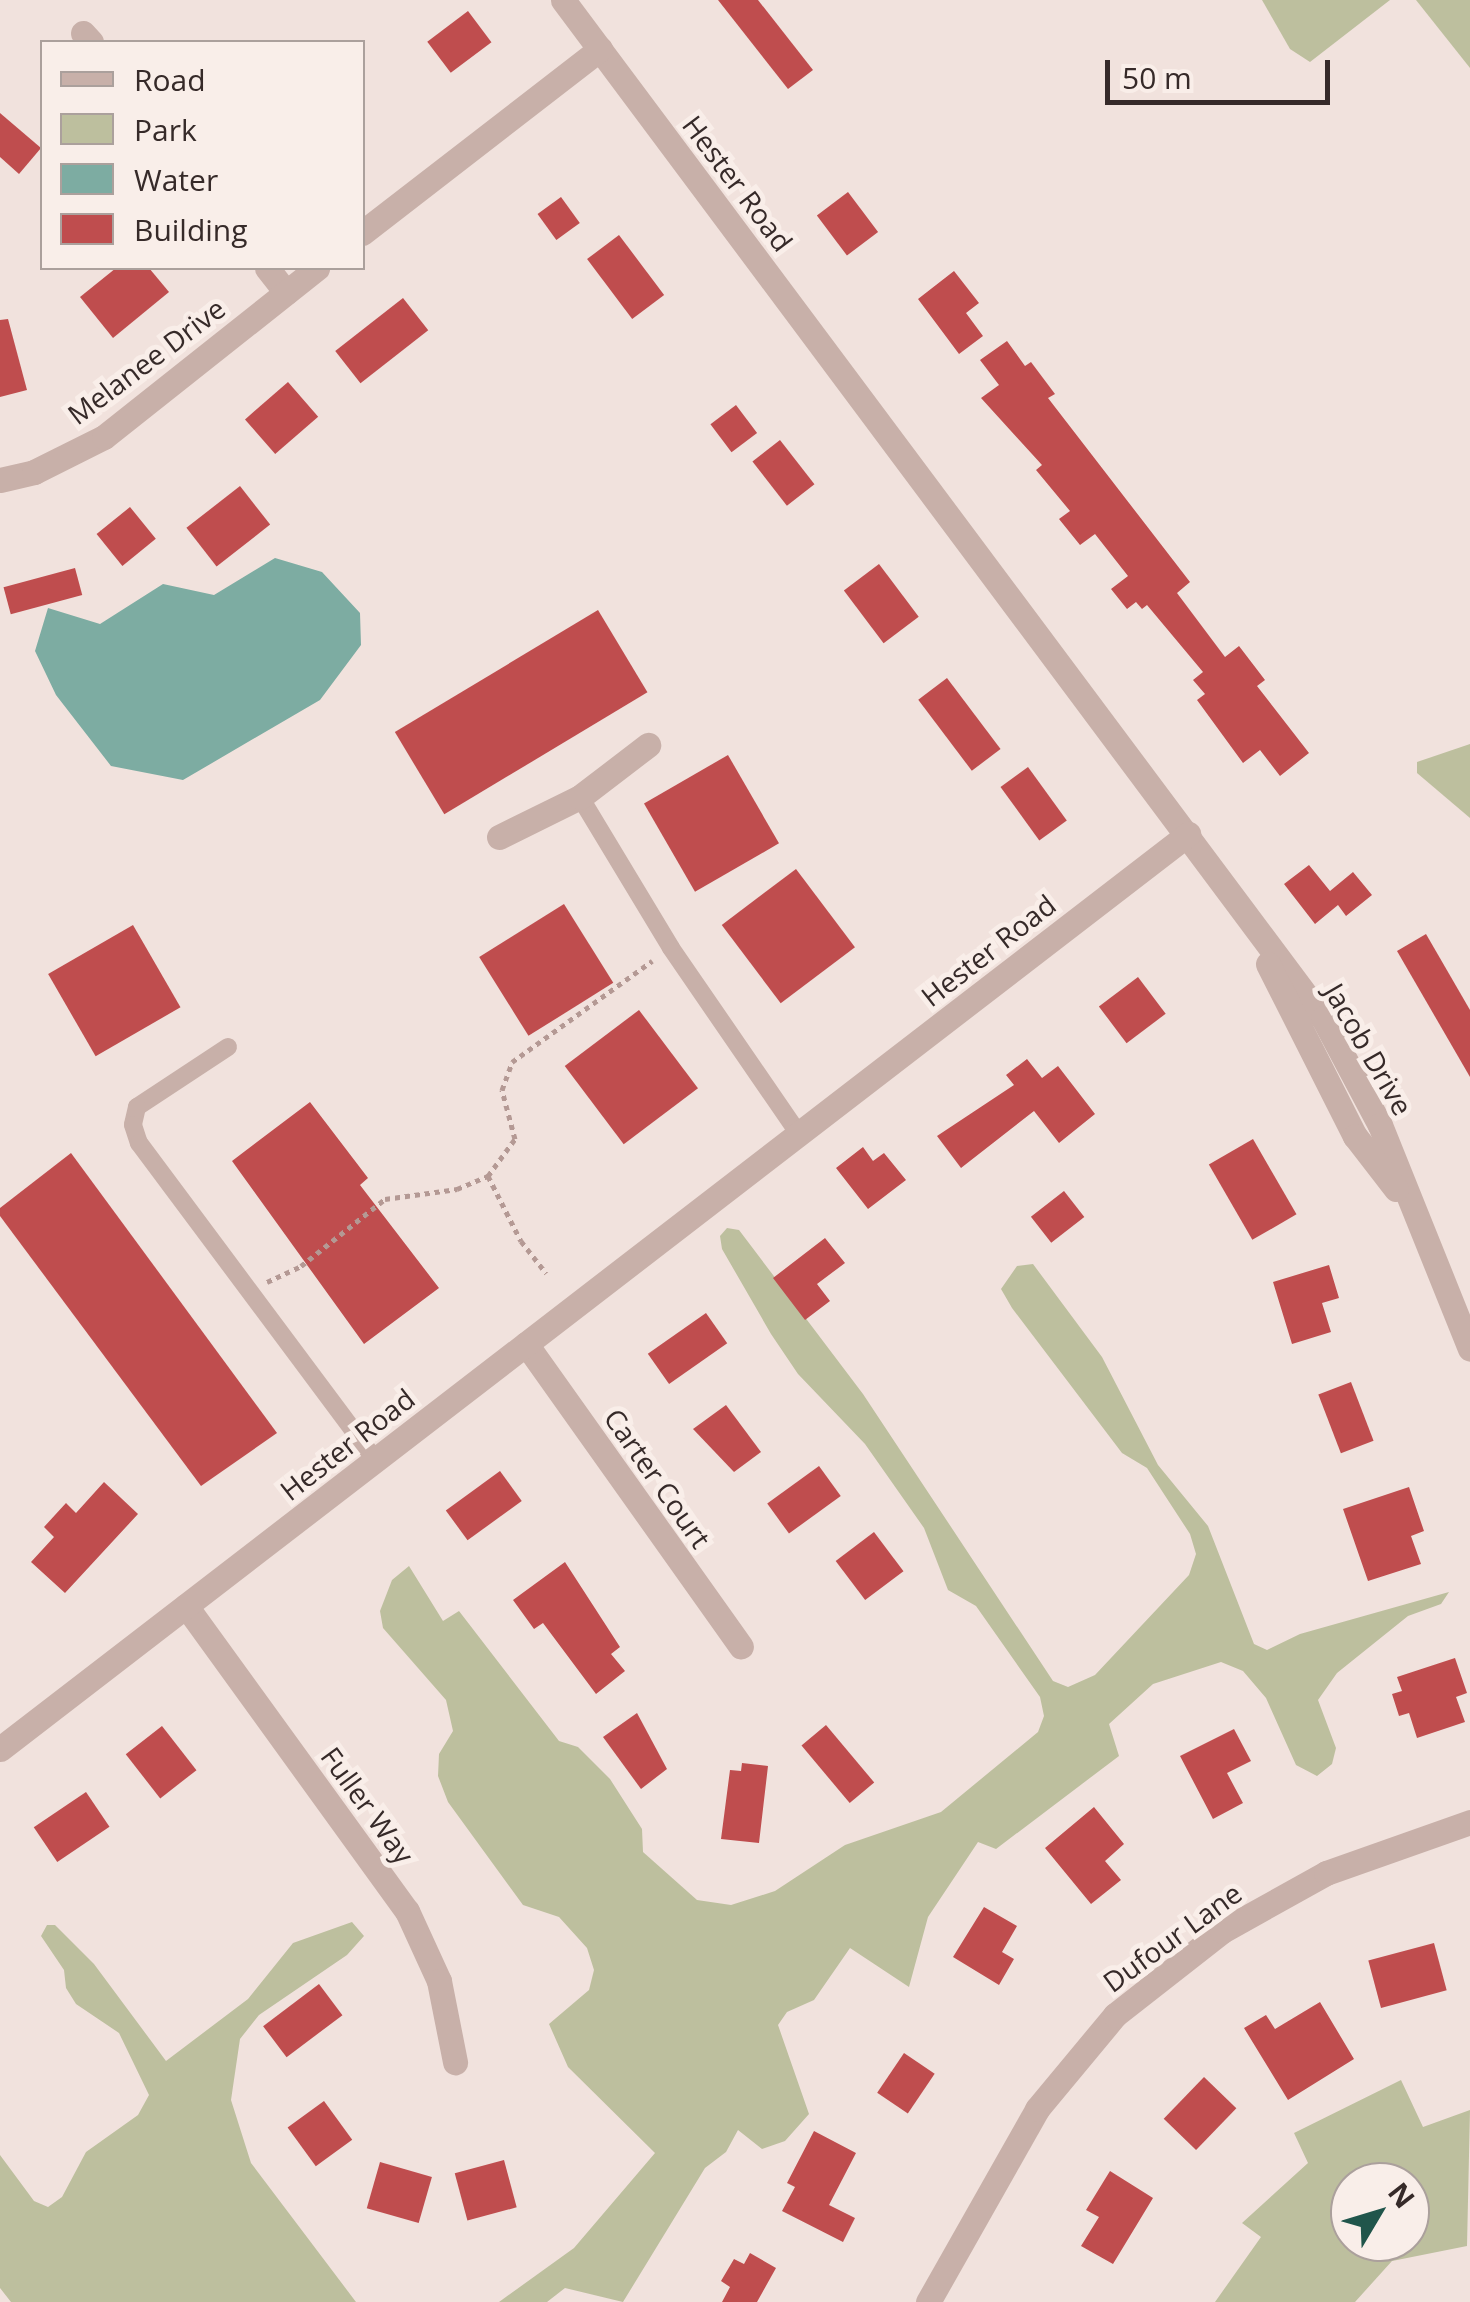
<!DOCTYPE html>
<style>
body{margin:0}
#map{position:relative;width:1470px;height:2302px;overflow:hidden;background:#f1e2dd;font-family:"Open Sans",sans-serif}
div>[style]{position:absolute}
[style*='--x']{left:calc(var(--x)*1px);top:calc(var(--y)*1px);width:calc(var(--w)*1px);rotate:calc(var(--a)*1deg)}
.green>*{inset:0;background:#bdbf9e}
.water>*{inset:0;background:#7daca2}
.building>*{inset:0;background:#bf4d4e;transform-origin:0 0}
.path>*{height:5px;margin-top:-2.5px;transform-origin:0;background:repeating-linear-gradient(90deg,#b49994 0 5px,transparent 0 10px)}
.service>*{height:18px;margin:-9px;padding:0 9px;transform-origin:9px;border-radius:9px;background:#c8b0a9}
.minor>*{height:25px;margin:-12.5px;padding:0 12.5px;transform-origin:12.5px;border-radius:12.5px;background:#c8b0a9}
span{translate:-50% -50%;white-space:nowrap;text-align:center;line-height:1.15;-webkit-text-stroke:10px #f9eee9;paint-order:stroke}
.street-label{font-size:28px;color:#362a29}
.legend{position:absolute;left:40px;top:40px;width:325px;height:230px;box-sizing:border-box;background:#f9eee9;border:2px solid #aba09c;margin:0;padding:12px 18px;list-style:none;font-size:30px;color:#362a29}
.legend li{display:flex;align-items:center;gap:20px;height:50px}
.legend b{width:50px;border:2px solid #aba09c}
.north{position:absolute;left:1330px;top:2162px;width:100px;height:100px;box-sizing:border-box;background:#f9eee9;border:2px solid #aba09c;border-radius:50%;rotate:52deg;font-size:28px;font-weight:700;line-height:40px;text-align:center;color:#362a29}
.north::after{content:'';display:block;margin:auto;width:35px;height:45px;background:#20554b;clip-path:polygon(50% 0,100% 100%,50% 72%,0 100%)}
.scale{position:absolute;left:1105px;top:60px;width:225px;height:45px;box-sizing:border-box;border:5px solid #362a29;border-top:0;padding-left:12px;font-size:30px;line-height:35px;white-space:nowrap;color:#362a29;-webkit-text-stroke:8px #f9eee9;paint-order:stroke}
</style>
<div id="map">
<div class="green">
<div style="clip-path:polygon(1262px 0,1390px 0,1310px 62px,1290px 49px)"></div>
<div style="clip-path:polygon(1416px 0,1470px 0,1470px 68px)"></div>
<div style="clip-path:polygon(1470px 744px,1470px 818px,1417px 773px,1417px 762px)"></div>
<div style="clip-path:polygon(727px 1228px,739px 1230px,863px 1394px,1053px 1681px,1068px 1687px,1095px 1675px,1189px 1575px,1196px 1554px,1190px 1534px,1147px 1468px,1122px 1453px,1012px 1308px,1001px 1289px,1017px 1266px,1033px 1264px,1102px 1357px,1158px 1465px,1208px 1526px,1254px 1644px,1267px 1650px,1300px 1634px,1449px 1592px,1441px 1604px,1408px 1616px,1337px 1673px,1318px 1700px,1336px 1748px,1332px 1764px,1317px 1776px,1296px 1765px,1266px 1698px,1243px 1671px,1221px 1662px,1153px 1684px,1109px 1724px,1119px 1756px,996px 1849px,978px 1842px,928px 1917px,909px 1987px,850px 1948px,814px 2000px,787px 2012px,778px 2025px,809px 2114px,785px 2141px,762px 2149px,738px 2130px,726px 2152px,705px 2168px,623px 2302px,565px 2288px,547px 2302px,499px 2302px,574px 2248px,655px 2153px,568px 2067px,549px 2024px,589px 1990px,594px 1970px,587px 1948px,559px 1917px,523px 1905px,448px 1802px,438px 1776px,439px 1754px,453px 1731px,446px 1700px,383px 1628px,380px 1611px,392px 1580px,409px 1566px,443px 1621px,459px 1611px,559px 1741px,578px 1747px,610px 1779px,642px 1829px,643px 1852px,697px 1900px,731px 1905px,775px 1891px,845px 1845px,941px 1812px,1038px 1732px,1044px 1716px,1040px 1697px,976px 1606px,948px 1590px,924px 1528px,865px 1444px,798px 1374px,771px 1334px,722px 1249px,720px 1236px)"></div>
<div style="clip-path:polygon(352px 1922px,364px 1936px,347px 1955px,259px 2015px,240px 2039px,231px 2100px,251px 2163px,356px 2302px,11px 2302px,0 2288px,0 2155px,34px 2201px,48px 2207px,62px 2197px,86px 2152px,138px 2115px,149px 2095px,119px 2033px,76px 2004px,66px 1988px,64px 1970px,41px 1936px,47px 1925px,55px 1925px,94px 1964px,166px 2061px,248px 1999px,293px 1943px)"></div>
<div style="clip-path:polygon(evenodd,1401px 2080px,1423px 2127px,1470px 2110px,1467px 2246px,1392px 2261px,1355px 2302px,1215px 2302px,1261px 2237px,1242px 2223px,1308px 2163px,1294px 2133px,1401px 2080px,1350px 2182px,1410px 2182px,1410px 2242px,1350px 2242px,1350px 2182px)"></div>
</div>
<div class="water">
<div style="clip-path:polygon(275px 558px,322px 572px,360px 613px,361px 645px,320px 700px,183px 780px,111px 766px,56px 695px,35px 651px,48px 608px,100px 624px,163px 584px,214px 595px)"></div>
</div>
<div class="building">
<div style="clip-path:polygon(718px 0,758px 0,813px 70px,788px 89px)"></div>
<div style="left:468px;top:11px;width:39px;height:51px;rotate:53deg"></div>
<div style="clip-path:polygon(0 113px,41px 148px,19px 174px,0 157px)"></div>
<div style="left:848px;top:192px;width:50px;height:39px;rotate:53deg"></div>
<div style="left:561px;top:197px;width:32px;height:29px;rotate:54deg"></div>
<div style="left:619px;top:235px;width:75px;height:40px;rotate:53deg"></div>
<div style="clip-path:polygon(116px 268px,149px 268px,169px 292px,113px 338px,80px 297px)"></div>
<div style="clip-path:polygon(954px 271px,979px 303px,966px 313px,983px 336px,959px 354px,918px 299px)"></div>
<div style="left:403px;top:298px;width:41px;height:86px;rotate:52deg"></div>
<div style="clip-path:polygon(8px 319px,27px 390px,0 397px,0 320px)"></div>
<div style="clip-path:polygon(1007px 341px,1025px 366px,1031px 362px,1055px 394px,1048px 398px,1190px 582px,1177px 593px,1225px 657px,1239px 646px,1265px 680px,1257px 686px,1309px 753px,1280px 776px,1260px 750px,1243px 763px,1197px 700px,1205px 694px,1193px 680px,1203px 672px,1147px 605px,1142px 609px,1136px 602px,1127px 609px,1111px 589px,1128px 576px,1095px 534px,1080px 545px,1059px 519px,1070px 511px,1036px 470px,1042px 465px,981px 398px,999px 385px,980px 360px)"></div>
<div style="left:288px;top:382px;width:46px;height:57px;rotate:49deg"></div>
<div style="left:736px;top:405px;width:35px;height:32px;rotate:53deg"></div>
<div style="left:780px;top:440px;width:56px;height:35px;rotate:52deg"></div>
<div style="left:240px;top:486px;width:49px;height:68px;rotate:52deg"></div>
<div style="left:130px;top:507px;width:41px;height:43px;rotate:51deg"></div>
<div style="left:879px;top:564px;width:66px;height:44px;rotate:53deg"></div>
<div style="left:75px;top:568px;width:28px;height:74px;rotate:75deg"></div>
<div style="left:598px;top:610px;width:96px;height:237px;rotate:59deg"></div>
<div style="left:947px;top:678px;width:89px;height:36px;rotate:53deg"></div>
<div style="left:728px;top:755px;width:102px;height:97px;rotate:60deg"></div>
<div style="left:1028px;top:767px;width:66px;height:34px;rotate:54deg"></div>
<div style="clip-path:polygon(1309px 865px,1330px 891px,1353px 872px,1372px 895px,1346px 916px,1338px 905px,1315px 924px,1284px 884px)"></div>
<div style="left:796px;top:869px;width:98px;height:93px;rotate:53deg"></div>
<div style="left:564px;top:904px;width:93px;height:100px;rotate:58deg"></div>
<div style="left:133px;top:925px;width:95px;height:98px;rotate:60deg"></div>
<div style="clip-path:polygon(1426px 934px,1470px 1010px,1470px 1077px,1397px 951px)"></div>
<div style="left:1138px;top:977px;width:46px;height:49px;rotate:53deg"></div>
<div style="left:639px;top:1010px;width:98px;height:93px;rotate:53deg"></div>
<div style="clip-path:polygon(1027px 1059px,1042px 1078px,1058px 1066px,1095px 1114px,1059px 1143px,1034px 1111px,961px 1168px,937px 1136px,1014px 1085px,1006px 1075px)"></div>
<div style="clip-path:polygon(310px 1102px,368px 1178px,360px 1185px,439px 1288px,364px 1344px,232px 1161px)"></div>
<div style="left:1253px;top:1139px;width:87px;height:51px;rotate:60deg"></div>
<div style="clip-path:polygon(863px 1147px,873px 1161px,884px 1153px,906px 1180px,868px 1209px,836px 1168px)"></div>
<div style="clip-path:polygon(71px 1153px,277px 1433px,201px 1486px,0 1216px,0 1208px)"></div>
<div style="left:1064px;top:1191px;width:33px;height:42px;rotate:52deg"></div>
<div style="clip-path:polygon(825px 1238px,845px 1263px,817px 1284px,830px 1301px,805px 1320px,773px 1278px)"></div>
<div style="clip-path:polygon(1329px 1265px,1339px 1298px,1322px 1303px,1331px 1332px,1292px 1344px,1273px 1282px)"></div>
<div style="left:706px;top:1313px;width:37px;height:71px;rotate:55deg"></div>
<div style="left:1351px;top:1382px;width:63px;height:35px;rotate:69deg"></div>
<div style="clip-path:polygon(726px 1405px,761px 1452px,734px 1472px,693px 1429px)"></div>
<div style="left:819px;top:1466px;width:37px;height:64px;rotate:54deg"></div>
<div style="left:500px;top:1471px;width:37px;height:67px;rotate:54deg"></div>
<div style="clip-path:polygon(104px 1482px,138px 1514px,65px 1593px,31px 1562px,54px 1537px,44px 1527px,66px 1503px,76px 1513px)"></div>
<div style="clip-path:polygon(1409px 1487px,1424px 1531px,1411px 1536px,1421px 1564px,1368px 1581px,1343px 1509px)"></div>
<div style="left:874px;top:1532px;width:49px;height:48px;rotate:53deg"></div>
<div style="clip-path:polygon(565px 1562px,620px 1647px,611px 1654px,625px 1671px,596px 1694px,543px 1623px,534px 1629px,513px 1600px)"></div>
<div style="clip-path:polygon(1455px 1658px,1467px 1693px,1456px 1697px,1465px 1722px,1417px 1738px,1409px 1713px,1399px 1716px,1392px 1694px,1402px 1691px,1397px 1677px)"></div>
<div style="clip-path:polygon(637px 1713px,667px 1769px,641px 1789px,603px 1737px)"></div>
<div style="left:826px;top:1725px;width:75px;height:32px;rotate:50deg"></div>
<div style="left:162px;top:1726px;width:56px;height:46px;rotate:52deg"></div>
<div style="clip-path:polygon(1234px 1729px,1251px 1761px,1227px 1773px,1243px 1803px,1213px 1819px,1180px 1756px)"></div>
<div style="clip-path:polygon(742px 1763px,768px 1766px,759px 1843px,721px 1839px,730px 1770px,741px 1771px)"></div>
<div style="left:86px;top:1792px;width:42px;height:63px;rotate:56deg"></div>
<div style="clip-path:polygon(1094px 1807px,1124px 1844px,1105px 1861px,1121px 1880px,1091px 1904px,1045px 1848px)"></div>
<div style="clip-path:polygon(984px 1907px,1017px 1926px,1002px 1952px,1014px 1959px,999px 1985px,953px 1957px)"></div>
<div style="left:1434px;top:1943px;width:49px;height:68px;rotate:75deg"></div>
<div style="left:319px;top:1984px;width:39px;height:70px;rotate:53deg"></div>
<div style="clip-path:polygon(1320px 2002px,1354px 2059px,1288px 2100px,1244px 2028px,1266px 2015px,1275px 2029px)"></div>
<div style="left:904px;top:2053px;width:37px;height:48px;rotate:34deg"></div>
<div style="left:1204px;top:2077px;width:45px;height:58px;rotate:44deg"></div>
<div style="left:324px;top:2101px;width:48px;height:45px;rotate:54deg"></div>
<div style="clip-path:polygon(814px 2131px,856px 2153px,829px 2205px,855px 2218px,843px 2242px,782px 2211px,795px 2187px,787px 2183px)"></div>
<div style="left:504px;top:2160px;width:49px;height:51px;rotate:75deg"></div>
<div style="left:380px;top:2162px;width:54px;height:48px;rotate:16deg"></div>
<div style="clip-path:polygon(1110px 2171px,1153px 2198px,1113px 2264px,1081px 2246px,1099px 2217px,1086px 2210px)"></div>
<div style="clip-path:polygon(750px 2253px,776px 2268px,757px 2302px,722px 2302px,730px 2287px,721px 2281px,734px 2259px,744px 2264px)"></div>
</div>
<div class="path">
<div style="--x:488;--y:1176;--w:73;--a:63.1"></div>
<div style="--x:521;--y:1241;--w:41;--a:52"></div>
<div style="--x:267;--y:1282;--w:38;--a:-25"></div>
<div style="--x:301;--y:1266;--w:107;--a:-38.6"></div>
<div style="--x:385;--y:1199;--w:73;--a:-7.9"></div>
<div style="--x:457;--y:1189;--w:34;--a:-23"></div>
<div style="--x:488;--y:1176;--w:46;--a:-53.9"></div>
<div style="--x:515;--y:1139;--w:51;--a:-104.9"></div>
<div style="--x:502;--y:1090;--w:30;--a:-70"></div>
<div style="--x:512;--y:1062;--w:173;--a:-35.8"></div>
</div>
<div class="service">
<div style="--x:580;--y:797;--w:176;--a:58.9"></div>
<div style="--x:671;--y:948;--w:226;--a:55.5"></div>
<div style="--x:228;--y:1047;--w:109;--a:146.6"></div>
<div style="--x:137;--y:1107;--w:18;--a:103"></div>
<div style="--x:133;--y:1125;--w:19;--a:72"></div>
<div style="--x:139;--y:1143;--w:395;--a:53.3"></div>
</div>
<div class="minor">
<div style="--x:563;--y:0;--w:1270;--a:53.26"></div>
<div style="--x:1323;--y:1018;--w:121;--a:62"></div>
<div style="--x:1380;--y:1125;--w:241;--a:68.1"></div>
<div style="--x:83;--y:33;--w:12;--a:48"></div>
<div style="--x:362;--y:233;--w:301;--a:-37.7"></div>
<div style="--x:267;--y:268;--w:31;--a:52"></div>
<div style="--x:0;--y:480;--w:35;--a:-13"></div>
<div style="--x:34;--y:472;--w:78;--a:-26.6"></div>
<div style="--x:104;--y:437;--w:272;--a:-38.4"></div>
<div style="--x:499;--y:837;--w:90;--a:-26.3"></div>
<div style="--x:580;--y:797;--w:86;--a:-37.4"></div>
<div style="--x:1268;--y:964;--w:193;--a:63.2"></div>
<div style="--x:1355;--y:1136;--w:67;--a:52.3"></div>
<div style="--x:526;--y:1344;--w:371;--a:54.6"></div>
<div style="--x:186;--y:1606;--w:377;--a:54.1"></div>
<div style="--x:407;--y:1911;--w:77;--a:65.4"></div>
<div style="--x:439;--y:1981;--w:83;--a:78.8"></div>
<div style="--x:0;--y:1749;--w:1500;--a:-37.6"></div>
<div style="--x:928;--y:2302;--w:222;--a:-60.5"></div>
<div style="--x:1037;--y:2109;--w:122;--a:-50.3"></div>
<div style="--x:1115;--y:2015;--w:136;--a:-38.1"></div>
<div style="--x:1222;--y:1931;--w:119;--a:-29.1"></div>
<div style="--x:1326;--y:1873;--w:153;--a:-19.5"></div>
</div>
<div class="street-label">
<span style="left:738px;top:183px;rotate:53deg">Hester Road</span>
<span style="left:146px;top:361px;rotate:-37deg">Melanee Drive</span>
<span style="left:988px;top:950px;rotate:-38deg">Hester Road</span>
<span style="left:1369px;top:1049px;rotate:60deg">Jacob Drive</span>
<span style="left:347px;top:1444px;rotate:-38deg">Hester Road</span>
<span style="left:658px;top:1478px;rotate:55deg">Carter Court</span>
<span style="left:368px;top:1805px;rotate:54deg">Fuller Way</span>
<span style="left:1172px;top:1937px;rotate:-36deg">Dufour Lane</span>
</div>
<ul class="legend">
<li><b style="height:12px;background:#c8b0a9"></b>Road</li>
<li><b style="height:28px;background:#bdbf9e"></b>Park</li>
<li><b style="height:28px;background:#7daca2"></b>Water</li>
<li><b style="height:28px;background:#bf4d4e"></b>Building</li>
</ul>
<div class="north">N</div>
<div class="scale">50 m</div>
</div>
